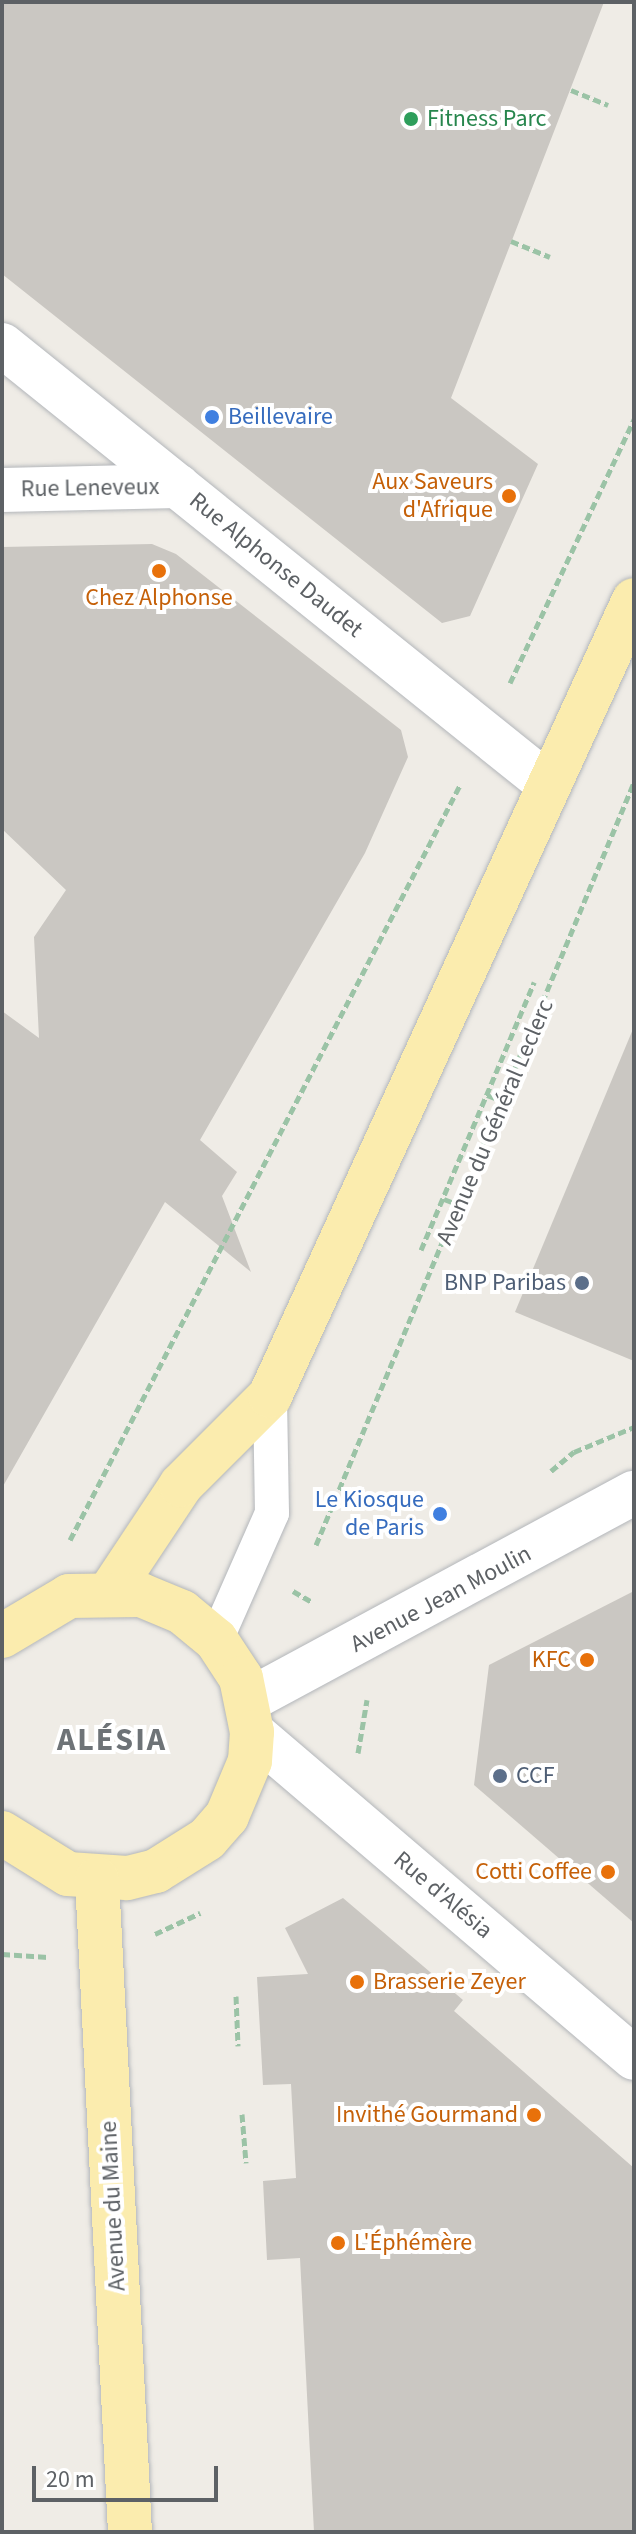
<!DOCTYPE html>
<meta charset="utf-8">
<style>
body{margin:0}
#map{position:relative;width:636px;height:2534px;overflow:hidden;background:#efece6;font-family:"Source Sans 3",sans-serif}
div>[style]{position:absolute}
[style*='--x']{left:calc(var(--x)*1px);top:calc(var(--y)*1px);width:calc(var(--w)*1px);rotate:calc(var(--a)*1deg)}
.building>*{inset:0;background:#cac7c2}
.path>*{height:5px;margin-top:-2.5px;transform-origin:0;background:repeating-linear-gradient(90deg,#9bc3a6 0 8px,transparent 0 12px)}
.roads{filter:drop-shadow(0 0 2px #b3b6ba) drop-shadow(0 0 2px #b3b6ba)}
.lane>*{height:34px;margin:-17px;padding:0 17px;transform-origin:17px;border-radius:17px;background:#fff}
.street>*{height:44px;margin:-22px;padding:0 22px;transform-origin:22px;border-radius:22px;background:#fff}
.secondary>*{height:44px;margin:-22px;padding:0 22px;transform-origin:22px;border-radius:22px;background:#fff}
.primary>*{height:44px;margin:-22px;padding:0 22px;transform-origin:22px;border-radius:22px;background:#fbecae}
.dots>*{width:22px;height:22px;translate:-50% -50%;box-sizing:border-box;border:4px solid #fff;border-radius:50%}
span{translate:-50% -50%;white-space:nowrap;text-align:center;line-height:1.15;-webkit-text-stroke:8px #fff;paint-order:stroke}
.leisure-label{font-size:24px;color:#27864d}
.left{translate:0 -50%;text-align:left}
.shop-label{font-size:24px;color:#366cbe}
.right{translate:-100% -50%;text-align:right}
.food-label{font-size:24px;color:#c56008}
.street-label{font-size:24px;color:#5d6165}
.service-label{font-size:24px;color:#4e5e75}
.district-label{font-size:32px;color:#6e7377;font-weight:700;letter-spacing:2px}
.frame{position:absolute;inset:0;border:4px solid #5d6165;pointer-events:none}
.scale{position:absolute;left:32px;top:2466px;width:186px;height:36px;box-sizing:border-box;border:4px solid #5d6165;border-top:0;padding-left:10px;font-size:24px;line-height:28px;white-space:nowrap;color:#5d6165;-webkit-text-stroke:6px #fff;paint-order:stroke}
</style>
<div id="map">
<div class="building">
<div style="clip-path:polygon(2px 2px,604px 2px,451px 398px,538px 464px,470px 616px,442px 623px,2px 274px)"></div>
<div style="clip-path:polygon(152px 544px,176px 554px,401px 730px,408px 757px,365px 853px,200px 1140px,237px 1172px,222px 1196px,251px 1272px,165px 1202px,2px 1488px,2px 1011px,39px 1038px,34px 937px,66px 890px,2px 829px,2px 547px)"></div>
<div style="clip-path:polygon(633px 1029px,634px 1030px,634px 1361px,515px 1312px)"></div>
<div style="clip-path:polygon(634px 1591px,634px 1923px,474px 1785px,489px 1665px)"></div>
<div style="clip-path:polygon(343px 1898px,463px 2000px,454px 2011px,634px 2168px,634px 2532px,314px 2532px,300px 2258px,267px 2260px,263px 2181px,296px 2178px,291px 2084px,263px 2085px,257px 1977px,308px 1974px,285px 1928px)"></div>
</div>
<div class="path">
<div style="--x:571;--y:90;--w:40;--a:22"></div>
<div style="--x:511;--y:241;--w:42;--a:22.3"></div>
<div style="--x:510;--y:683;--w:292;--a:-64.8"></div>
<div style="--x:487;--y:1095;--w:9;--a:21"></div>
<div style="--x:444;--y:1199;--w:9;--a:21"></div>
<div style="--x:421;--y:1250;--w:291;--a:-67.1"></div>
<div style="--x:551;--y:1471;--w:30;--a:-40"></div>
<div style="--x:574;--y:1452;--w:65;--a:-22.6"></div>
<div style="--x:70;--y:1540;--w:850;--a:-62.68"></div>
<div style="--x:316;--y:1545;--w:827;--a:-67.37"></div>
<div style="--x:293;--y:1591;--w:22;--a:30"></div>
<div style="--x:358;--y:1753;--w:54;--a:-80.4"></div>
<div style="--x:155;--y:1934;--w:50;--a:-25"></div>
<div style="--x:2;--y:1954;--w:46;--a:3.7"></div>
<div style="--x:236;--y:1996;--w:50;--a:87.7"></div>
<div style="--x:242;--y:2114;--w:49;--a:85.3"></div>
</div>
<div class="roads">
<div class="lane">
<div style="--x:216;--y:1640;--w:139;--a:-66.2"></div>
<div style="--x:272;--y:1513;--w:117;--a:-91"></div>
</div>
<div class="street">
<div style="--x:2;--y:345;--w:702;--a:38.81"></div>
<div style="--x:2;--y:490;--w:176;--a:-1.3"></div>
</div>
<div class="secondary">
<div style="--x:247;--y:1701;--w:439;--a:-28.3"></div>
<div style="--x:252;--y:1732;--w:502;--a:40.48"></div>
</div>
<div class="primary">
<div style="--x:110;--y:1592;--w:128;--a:-56.4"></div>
<div style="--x:181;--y:1485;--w:126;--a:-45"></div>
<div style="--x:270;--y:1396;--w:875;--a:-65.43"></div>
<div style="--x:2;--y:1636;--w:78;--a:-30.8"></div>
<div style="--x:69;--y:1596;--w:72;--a:-0.8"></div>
<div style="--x:141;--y:1595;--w:44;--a:22.5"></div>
<div style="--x:182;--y:1612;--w:44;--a:39.5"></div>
<div style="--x:216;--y:1640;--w:45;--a:56.7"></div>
<div style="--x:241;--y:1678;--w:55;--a:78.5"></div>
<div style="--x:252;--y:1732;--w:29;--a:94"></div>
<div style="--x:250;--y:1761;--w:60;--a:112.7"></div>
<div style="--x:227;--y:1816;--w:30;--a:131"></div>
<div style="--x:207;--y:1839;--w:60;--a:147.9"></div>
<div style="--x:156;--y:1871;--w:30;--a:166"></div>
<div style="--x:127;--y:1878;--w:59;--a:-176.1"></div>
<div style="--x:68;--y:1874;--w:78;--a:-148.2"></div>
<div style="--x:97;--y:1879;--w:654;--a:87.11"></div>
</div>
</div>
<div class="dots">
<div style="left:411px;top:119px;background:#2e9e5b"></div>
<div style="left:212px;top:417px;background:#3f7fe0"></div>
<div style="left:509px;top:496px;background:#e8710a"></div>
<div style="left:159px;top:571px;background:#e8710a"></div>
<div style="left:582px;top:1283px;background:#5c6f8a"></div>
<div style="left:440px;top:1514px;background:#3f7fe0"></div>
<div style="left:587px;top:1660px;background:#e8710a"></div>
<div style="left:500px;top:1776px;background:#5c6f8a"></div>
<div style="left:608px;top:1872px;background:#e8710a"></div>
<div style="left:357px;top:1982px;background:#e8710a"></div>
<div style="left:534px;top:2115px;background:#e8710a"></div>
<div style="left:338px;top:2243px;background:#e8710a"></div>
</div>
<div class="leisure-label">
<span class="left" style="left:427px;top:119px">Fitness Parc</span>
</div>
<div class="shop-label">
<span class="left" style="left:228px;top:417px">Beillevaire</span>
<span class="right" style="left:424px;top:1514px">Le Kiosque<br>de Paris</span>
</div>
<div class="food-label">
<span class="right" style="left:493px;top:496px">Aux Saveurs<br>d'Afrique</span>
<span style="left:159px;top:598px">Chez Alphonse</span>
<span class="right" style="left:571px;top:1660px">KFC</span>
<span class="right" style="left:592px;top:1872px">Cotti Coffee</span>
<span class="left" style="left:373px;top:1982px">Brasserie Zeyer</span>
<span class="right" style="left:518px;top:2115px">Invithé Gourmand</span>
<span class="left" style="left:354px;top:2243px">L'Éphémère</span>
</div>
<div class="street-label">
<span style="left:90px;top:488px;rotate:-1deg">Rue Leneveux</span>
<span style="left:276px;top:565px;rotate:39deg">Rue Alphonse Daudet</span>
<span style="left:495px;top:1122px;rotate:-67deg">Avenue du Général Leclerc</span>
<span style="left:441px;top:1599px;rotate:-28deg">Avenue Jean Moulin</span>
<span style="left:443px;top:1895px;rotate:40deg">Rue d'Alésia</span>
<span style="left:113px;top:2206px;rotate:-93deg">Avenue du Maine</span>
</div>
<div class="service-label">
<span class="right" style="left:566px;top:1283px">BNP Paribas</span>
<span class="left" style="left:516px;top:1776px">CCF</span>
</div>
<div class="district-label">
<span style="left:112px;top:1740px">ALÉSIA</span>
</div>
<div class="frame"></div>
<div class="scale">20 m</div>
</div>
